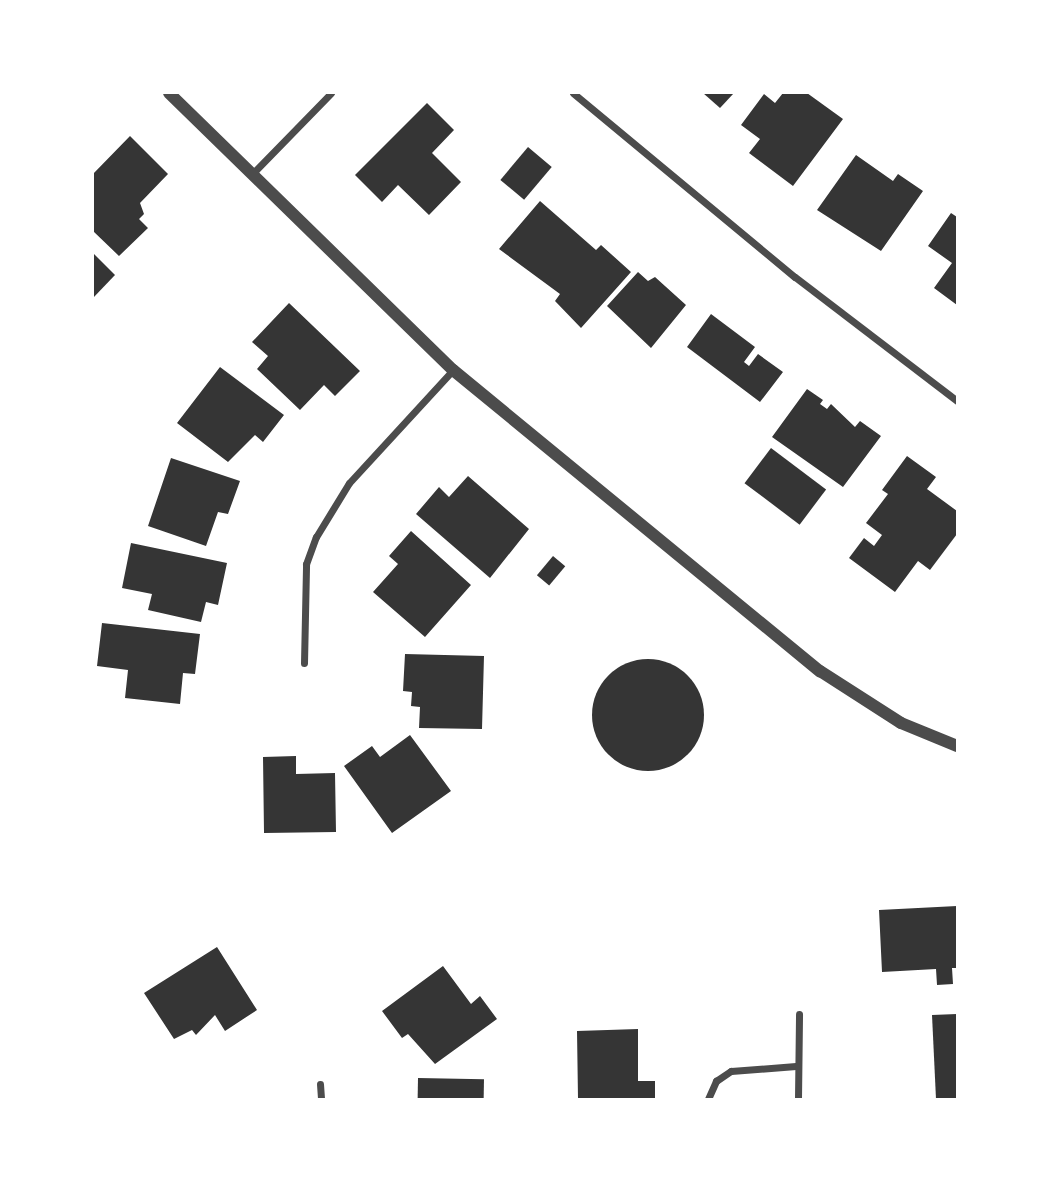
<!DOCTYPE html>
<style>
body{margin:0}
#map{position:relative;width:1050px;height:1192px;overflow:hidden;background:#fff;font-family:Arial,sans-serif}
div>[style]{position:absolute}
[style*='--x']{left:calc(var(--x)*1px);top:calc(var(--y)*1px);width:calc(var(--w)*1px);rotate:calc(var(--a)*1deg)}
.building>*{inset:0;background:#353535;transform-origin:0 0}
.round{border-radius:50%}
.minor>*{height:7px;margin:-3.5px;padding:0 3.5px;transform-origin:3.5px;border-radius:3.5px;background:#4c4c4c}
.tertiary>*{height:12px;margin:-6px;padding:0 6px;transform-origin:6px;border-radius:6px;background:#4c4c4c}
span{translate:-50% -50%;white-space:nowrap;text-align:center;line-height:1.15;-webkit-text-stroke:5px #fff;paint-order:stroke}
.frame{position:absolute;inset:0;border:94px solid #fff;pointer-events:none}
</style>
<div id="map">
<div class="building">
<div style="clip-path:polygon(703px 93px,734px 93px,720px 108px)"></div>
<div style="clip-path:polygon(783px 93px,807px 93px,843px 119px,793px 186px,749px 153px,760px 139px,741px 125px,764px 94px,775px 103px)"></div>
<div style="clip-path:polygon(427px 103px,454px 130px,432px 153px,461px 182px,429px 215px,398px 185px,382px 202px,355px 175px)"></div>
<div style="clip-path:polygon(130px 136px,168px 174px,140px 203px,144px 214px,139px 219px,148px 228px,119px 256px,93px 231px,93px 174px)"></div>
<div style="left:528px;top:147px;width:31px;height:43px;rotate:40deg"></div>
<div style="clip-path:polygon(856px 155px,893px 181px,898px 174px,923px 191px,881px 251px,817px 210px)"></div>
<div style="clip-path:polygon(540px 201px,596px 250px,601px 245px,631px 272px,581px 328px,555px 301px,560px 294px,499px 249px)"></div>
<div style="clip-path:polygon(951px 213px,957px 217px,957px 305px,934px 288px,952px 263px,928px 246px)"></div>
<div style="clip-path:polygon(93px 253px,115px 275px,93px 298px)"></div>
<div style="clip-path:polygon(638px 272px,648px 281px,655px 277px,686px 305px,651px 348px,607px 306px)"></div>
<div style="clip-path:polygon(289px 303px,360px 371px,335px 396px,324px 385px,300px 410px,257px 369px,268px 356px,252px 342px)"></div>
<div style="clip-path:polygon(711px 314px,755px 347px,744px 362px,749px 366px,758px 354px,783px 372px,760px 402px,687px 347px)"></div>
<div style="clip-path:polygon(220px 367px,284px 415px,263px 442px,255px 435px,228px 462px,177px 423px)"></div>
<div style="clip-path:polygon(807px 389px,823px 400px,820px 404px,827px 409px,831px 404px,855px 427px,860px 421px,881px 436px,843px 487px,772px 437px)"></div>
<div style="left:771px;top:448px;width:69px;height:44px;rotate:37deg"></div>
<div style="clip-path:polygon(907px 456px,936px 477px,927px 489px,957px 511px,957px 534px,930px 570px,918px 561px,895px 592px,849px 558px,864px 538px,874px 546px,882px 535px,866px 523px,888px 494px,882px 490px)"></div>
<div style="clip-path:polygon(171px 458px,240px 481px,228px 514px,218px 512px,206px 546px,148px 526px)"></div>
<div style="clip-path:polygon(468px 476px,529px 529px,490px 578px,416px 514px,439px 487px,449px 497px)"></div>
<div style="clip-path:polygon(411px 531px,471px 585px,425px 637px,373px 592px,398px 564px,389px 556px)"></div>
<div style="clip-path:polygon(131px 543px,227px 563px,218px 605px,206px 602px,201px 622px,148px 610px,152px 594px,122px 588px)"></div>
<div style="left:553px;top:556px;width:16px;height:25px;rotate:40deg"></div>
<div style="clip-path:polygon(102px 623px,200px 634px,195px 674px,183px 673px,180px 704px,125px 698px,128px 670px,97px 666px)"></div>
<div style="clip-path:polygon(405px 654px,484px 656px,482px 729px,419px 728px,420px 707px,411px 706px,412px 692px,403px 691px)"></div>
<div class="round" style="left:592px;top:659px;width:112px;height:112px"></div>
<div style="clip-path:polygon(410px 735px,451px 791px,392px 833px,344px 766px,372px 746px,380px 757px)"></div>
<div style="clip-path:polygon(296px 756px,296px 774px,335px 773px,336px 832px,264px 833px,263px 757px)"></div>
<div style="clip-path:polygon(957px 906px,957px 968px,952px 968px,953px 984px,937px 985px,936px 969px,882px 972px,879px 910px)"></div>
<div style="clip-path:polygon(217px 947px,257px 1010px,225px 1031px,215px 1015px,196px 1035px,192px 1030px,174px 1039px,144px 993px)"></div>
<div style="clip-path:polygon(443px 966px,471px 1004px,480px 996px,497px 1019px,435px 1064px,408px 1034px,402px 1038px,382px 1011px)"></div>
<div style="clip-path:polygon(957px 1014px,957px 1099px,936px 1099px,932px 1015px)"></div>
<div style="clip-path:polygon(638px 1029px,638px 1081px,655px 1081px,655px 1099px,578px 1099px,577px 1031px)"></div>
<div style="left:418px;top:1078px;width:66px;height:21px;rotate:1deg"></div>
</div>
<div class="minor">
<div style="--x:573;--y:93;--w:288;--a:39.7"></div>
<div style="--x:795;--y:277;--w:204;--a:37.4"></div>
<div style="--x:252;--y:174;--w:113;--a:-45.7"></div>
<div style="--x:304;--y:663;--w:99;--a:-88.8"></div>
<div style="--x:306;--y:564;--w:29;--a:-70"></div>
<div style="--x:316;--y:537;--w:63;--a:-58.6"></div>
<div style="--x:349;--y:483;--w:154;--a:-47.4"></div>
<div style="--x:320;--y:1084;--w:15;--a:86"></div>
<div style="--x:708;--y:1099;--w:20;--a:-66"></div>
<div style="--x:716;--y:1081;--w:18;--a:-34"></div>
<div style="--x:731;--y:1071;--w:65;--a:-4.4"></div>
<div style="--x:798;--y:1099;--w:85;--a:-89.3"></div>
</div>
<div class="tertiary">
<div style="--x:169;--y:93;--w:397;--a:44.3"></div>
<div style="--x:453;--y:370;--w:475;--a:39.4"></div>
<div style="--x:820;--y:671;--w:96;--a:32.7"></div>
<div style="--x:901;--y:723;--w:61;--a:22.3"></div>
</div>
<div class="frame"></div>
</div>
